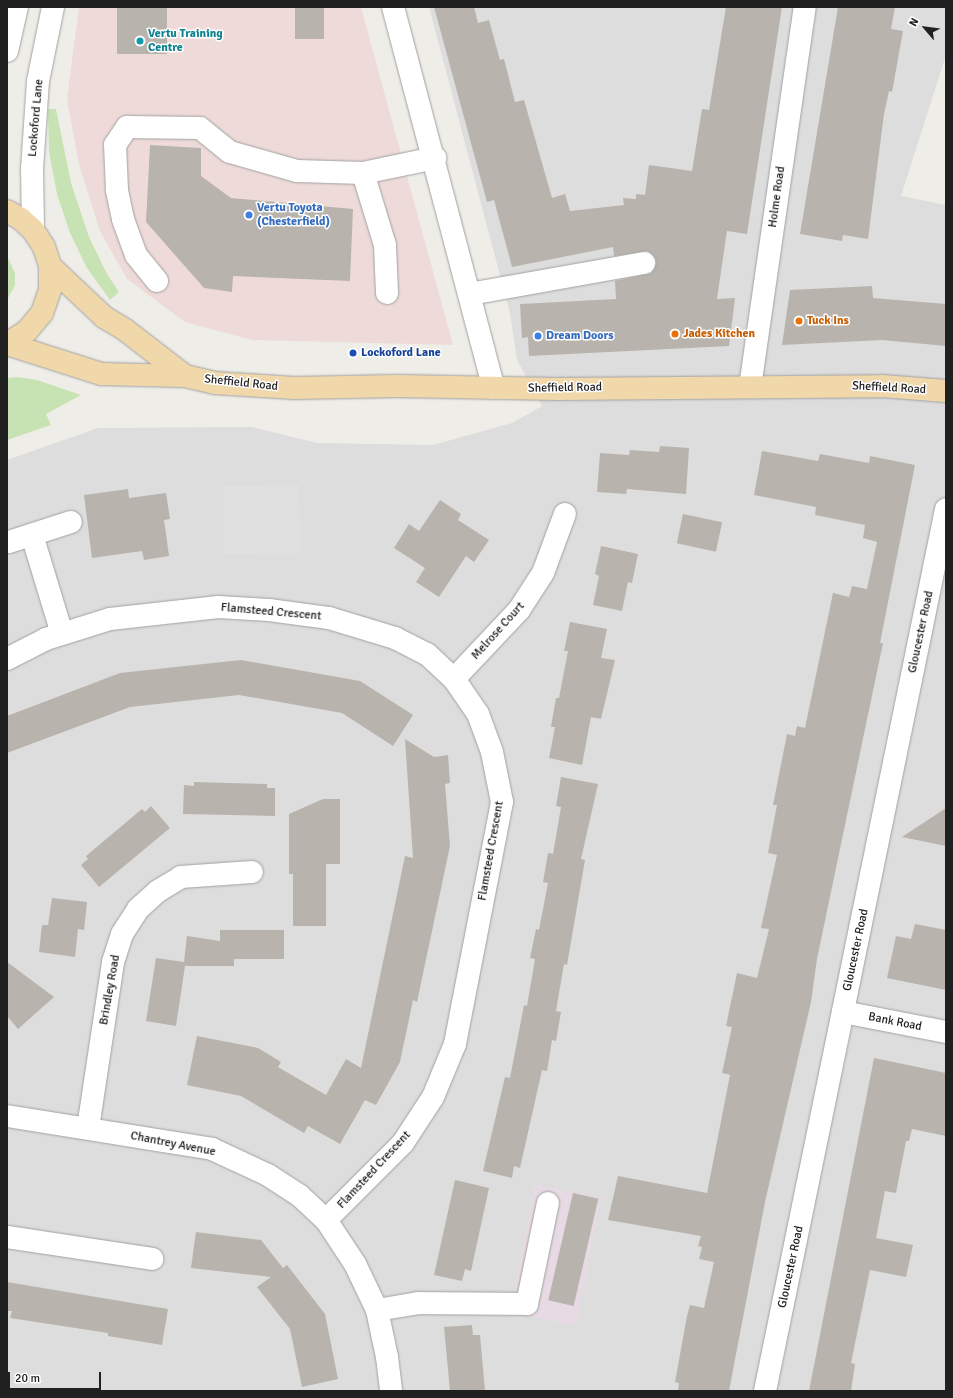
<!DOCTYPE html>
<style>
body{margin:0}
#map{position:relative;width:953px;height:1398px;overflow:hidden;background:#efede7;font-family:Signika,sans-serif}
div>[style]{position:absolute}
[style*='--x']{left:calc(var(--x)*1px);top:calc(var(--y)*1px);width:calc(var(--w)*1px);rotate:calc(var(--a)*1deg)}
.residential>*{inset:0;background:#dedddd}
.commercial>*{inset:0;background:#eedbd9}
.industrial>*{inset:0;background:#e7dae4;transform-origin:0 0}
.grass>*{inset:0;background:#c7e3b3}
.parking>*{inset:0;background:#e0e0e0;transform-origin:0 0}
.building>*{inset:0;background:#b8b3ad;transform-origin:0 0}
.roads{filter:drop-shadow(0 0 1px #a1a1a1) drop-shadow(0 0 1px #a1a1a1)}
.minor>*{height:22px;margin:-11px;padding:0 11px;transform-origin:11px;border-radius:11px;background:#fff}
.major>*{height:22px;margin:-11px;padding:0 11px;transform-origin:11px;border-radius:11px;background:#f1d8aa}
.dots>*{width:11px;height:11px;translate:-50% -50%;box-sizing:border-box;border:2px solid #fff;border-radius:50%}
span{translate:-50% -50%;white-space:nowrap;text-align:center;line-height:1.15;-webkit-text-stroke:3px #fff;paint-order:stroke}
.culture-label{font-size:12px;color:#0d838f;font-weight:700}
.left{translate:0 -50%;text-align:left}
.street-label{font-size:12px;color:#202020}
.shop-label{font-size:12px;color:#366cbe;font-weight:700}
.food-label{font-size:12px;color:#c56008;font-weight:700}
.transit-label{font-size:12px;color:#164399;font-weight:700}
.frame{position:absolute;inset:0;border:8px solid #202020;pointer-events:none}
.north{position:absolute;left:905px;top:8px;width:40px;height:40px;-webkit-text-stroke:3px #fff;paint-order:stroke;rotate:298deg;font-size:11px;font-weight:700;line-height:16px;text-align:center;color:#202020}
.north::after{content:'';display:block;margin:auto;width:14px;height:18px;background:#202020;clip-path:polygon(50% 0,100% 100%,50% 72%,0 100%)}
.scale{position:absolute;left:8px;top:1372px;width:93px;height:18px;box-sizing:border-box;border:2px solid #202020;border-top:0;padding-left:5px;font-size:12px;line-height:14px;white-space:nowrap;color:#202020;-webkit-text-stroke:3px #fff;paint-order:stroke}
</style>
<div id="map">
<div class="residential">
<div style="clip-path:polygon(429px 7px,946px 7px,946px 55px,901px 196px,946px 205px,946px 1391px,7px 1391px,7px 460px,98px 428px,252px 427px,317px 443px,433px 445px,512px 423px,542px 406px,517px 360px,510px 313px)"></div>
</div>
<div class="commercial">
<div style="clip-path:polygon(79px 7px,361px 7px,453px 345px,252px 340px,185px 322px,127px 279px,100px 231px,79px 165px,67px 99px)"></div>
</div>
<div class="industrial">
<div style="left:535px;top:1185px;width:67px;height:130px;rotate:11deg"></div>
</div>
<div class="grass">
<div style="clip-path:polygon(48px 109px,56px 109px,71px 183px,89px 237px,107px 274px,119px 292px,110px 300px,87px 268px,70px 233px,57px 194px,49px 152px)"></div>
<div style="clip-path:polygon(7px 256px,15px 273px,15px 285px,7px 300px)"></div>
<div style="clip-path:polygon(18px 377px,37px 380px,81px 395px,46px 414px,51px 425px,7px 440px,7px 378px)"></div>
</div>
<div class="parking">
<div style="left:299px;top:485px;width:68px;height:76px;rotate:89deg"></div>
</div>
<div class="building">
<div style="left:117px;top:7px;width:50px;height:47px"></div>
<div style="left:295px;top:7px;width:29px;height:32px"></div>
<div style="clip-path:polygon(434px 7px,474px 7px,478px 23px,489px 20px,500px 60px,504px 59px,515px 102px,524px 100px,552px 198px,565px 194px,570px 211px,624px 205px,623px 198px,636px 199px,636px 194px,645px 195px,649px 165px,692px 171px,702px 109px,709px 110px,726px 7px,782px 7px,747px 234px,727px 231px,717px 299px,735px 298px,729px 346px,529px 356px,528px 337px,522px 338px,520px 304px,616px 299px,615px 281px,652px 273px,656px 260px,648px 251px,614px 256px,613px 247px,512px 267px,494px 200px,487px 202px)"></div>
<div style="clip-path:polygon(838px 7px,895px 7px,891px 29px,903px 31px,892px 92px,889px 91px,884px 114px,868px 239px,843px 235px,842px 241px,800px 234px)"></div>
<div style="clip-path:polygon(150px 145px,201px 148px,201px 176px,231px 198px,353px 209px,350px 281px,233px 276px,232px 292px,204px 288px,146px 222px)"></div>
<div style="clip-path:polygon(872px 286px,873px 298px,946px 304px,946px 346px,882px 340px,782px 345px,790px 290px)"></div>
<div style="clip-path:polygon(660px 446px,689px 448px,686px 494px,627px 489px,626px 494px,597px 492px,600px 453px,629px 455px,630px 450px,659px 452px)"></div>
<div style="clip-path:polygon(762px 451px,818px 461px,820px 454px,869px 463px,870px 456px,915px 465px,880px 643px,883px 643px,817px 959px,811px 1002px,765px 1202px,729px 1391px,678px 1391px,679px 1383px,675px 1382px,687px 1316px,690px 1305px,704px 1308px,714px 1262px,699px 1259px,702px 1247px,698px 1246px,701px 1236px,608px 1220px,618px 1176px,707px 1193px,730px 1075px,722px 1073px,732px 1027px,726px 1026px,737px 973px,757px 978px,769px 929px,761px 928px,777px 855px,768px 853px,777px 805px,773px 805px,787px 734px,795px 736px,797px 726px,805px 728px,833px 593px,849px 597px,852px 586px,867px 589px,877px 542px,863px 538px,865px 525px,815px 515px,816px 507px,754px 495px)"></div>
<div style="clip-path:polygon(128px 489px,129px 498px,166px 493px,170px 519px,164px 520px,169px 556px,144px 560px,142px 551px,92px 558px,84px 495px)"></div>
<div style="clip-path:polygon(440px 500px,461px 514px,458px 520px,489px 540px,474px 562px,466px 556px,439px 597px,416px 582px,425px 568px,394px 548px,409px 524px,419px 531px)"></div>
<div style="left:683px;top:514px;width:40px;height:30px;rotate:12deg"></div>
<div style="clip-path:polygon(601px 546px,638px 554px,632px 583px,628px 582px,622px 611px,593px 605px,599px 576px,595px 574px)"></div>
<div style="clip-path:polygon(570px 622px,607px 629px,601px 658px,615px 660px,601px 719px,591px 717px,582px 765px,549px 758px,555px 727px,551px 727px,556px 698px,559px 698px,568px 651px,564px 651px)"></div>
<div style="clip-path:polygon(241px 660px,360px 681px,413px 715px,393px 746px,342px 713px,239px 695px,130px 707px,7px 753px,7px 716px,120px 673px)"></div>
<div style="clip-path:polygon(405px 739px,434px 757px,448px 755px,450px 783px,445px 784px,450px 846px,417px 1002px,413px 1000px,400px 1062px,376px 1105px,365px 1100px,340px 1144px,308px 1126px,304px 1133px,241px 1096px,187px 1085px,197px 1036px,258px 1048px,281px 1062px,278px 1067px,326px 1095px,346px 1059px,361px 1068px,405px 856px,413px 858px)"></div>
<div style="clip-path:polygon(561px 777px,598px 784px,581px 859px,585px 860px,567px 965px,564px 964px,556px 1011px,561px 1012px,556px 1041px,552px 1040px,547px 1071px,542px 1070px,520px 1168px,514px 1166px,512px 1178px,483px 1171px,505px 1077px,510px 1078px,524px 1005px,527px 1006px,535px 959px,530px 958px,536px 929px,539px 930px,548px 883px,543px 882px,548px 853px,553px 854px,561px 807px,556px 806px)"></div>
<div style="clip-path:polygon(194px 782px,267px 784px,267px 788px,275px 788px,275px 816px,183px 814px,184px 785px,194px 786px)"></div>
<div style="clip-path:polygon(323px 799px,340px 799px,340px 864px,326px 864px,326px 926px,293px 926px,293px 874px,289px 874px,289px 814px)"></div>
<div style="clip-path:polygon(151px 806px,170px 828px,99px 887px,81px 865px,88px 859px,86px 856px,142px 809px,145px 812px)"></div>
<div style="clip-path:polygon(946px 808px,946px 846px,902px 837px)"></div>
<div style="clip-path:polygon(52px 898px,87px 902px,84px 930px,78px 929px,75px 957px,39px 952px,42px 925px,48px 925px)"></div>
<div style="clip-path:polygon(915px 924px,946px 930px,946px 990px,887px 978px,896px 936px,911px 939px)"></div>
<div style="clip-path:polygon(220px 930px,284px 930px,284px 959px,234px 959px,234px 966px,185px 966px,176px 1026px,146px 1021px,156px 958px,184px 962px,187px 936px,220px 941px)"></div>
<div style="clip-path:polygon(7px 962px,54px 997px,18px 1029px,7px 1016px)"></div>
<div style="clip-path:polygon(874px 1058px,946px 1073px,946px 1136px,912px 1129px,909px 1141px,906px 1141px,896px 1193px,885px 1191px,876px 1238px,913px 1245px,906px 1277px,870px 1270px,851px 1363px,855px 1364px,851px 1391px,809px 1391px)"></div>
<div style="clip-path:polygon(455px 1180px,489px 1188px,471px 1271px,465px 1269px,462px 1281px,434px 1275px)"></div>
<div style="left:573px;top:1193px;width:26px;height:110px;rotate:13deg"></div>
<div style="clip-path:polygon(196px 1232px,261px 1240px,283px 1268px,287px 1265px,325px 1314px,338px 1379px,302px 1387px,290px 1329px,257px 1287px,271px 1277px,191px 1268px)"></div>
<div style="clip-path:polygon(7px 1282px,168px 1309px,162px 1345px,108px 1336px,108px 1333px,10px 1318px,12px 1311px,7px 1311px)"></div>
<div style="clip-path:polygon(472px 1325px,473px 1335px,480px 1335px,485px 1391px,450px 1391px,444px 1327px)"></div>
</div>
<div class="roads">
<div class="minor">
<div style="--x:393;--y:7;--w:394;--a:75.2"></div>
<div style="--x:7;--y:51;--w:45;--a:-77.2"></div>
<div style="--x:363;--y:173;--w:75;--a:73"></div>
<div style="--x:385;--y:245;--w:48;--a:87.6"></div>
<div style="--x:33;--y:230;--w:61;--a:-90.9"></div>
<div style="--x:32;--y:169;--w:88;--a:-86.1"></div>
<div style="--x:38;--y:81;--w:76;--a:-78.5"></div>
<div style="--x:157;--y:281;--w:33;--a:-129"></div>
<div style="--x:136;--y:255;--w:38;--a:-110"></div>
<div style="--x:123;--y:219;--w:30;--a:-102"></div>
<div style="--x:117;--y:190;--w:45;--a:-92.5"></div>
<div style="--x:115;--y:145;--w:22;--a:-56"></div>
<div style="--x:127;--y:127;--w:73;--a:0.8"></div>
<div style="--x:200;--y:128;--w:38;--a:39"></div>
<div style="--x:230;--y:152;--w:70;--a:15.8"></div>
<div style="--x:297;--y:171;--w:66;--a:1.7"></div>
<div style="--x:363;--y:173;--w:74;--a:-11.8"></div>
<div style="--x:470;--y:294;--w:177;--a:-10.1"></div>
<div style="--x:750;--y:387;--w:384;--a:-81.8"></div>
<div style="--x:32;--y:535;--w:103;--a:73.1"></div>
<div style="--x:9;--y:542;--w:65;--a:-17.9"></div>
<div style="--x:7;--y:659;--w:44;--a:-27.1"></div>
<div style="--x:46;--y:639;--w:67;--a:-17.4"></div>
<div style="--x:110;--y:619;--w:109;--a:-6.3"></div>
<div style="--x:218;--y:607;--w:51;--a:3.4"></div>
<div style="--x:269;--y:610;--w:61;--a:7.6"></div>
<div style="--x:329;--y:618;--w:69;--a:16.9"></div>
<div style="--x:395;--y:638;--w:36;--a:27"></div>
<div style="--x:427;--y:654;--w:37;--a:43"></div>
<div style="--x:454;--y:679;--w:42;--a:55.6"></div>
<div style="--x:478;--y:714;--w:40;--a:69.8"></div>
<div style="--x:492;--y:752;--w:51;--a:78.7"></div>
<div style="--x:502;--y:802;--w:247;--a:101"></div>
<div style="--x:455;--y:1044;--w:57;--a:112.5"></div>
<div style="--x:433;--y:1097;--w:55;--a:123.1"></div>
<div style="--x:403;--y:1143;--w:109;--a:135"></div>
<div style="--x:454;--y:679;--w:95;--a:-46.7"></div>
<div style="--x:519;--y:610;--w:44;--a:-57"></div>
<div style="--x:543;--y:573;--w:63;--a:-69.6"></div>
<div style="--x:843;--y:1012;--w:105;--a:11"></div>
<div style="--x:7;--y:1116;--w:208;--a:9.1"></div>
<div style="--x:212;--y:1149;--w:62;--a:24.9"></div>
<div style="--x:268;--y:1175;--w:37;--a:33"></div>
<div style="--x:299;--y:1195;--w:37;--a:43"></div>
<div style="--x:326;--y:1220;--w:53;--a:56.6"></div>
<div style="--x:355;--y:1264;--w:51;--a:64.4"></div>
<div style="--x:377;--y:1310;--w:48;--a:78"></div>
<div style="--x:387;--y:1357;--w:34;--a:83"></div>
<div style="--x:88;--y:1128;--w:168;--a:-81.4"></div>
<div style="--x:113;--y:962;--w:29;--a:-72"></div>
<div style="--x:122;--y:934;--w:30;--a:-57"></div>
<div style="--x:138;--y:909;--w:27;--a:-42"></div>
<div style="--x:158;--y:891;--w:27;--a:-31"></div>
<div style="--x:181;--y:877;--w:71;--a:-4"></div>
<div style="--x:7;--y:1237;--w:147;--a:8.6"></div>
<div style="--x:377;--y:1310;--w:43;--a:-9.5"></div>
<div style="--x:419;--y:1303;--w:108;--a:0.5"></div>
<div style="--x:527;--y:1304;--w:103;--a:-78.3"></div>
<div style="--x:765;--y:1391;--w:900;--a:-78.4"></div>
</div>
<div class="major">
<div style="--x:7;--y:211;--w:16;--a:30"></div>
<div style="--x:21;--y:219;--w:16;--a:43"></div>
<div style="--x:33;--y:230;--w:20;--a:57"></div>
<div style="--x:44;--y:247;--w:20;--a:72"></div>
<div style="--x:50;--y:266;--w:24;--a:90"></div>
<div style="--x:50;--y:290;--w:24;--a:109"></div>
<div style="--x:42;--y:313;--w:23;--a:130"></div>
<div style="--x:27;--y:331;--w:24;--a:147"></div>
<div style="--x:50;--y:266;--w:74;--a:43.4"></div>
<div style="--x:104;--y:317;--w:23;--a:31"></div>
<div style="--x:124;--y:329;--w:77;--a:37.6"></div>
<div style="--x:7;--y:344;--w:99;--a:17.7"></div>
<div style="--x:101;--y:374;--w:84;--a:1.4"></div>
<div style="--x:185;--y:376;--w:31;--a:13"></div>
<div style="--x:215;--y:383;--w:80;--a:3.6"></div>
<div style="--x:295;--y:388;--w:102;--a:-1.1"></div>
<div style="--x:397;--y:386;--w:160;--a:1.1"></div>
<div style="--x:557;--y:389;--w:325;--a:-0.5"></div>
<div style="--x:882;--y:386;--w:64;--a:4.5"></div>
</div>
</div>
<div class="dots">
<div style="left:140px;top:41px;background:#0f9aa8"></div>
<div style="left:249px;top:215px;background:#3f7fe0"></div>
<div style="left:799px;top:321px;background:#e8710a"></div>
<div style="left:675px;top:334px;background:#e8710a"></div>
<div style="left:538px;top:336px;background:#3f7fe0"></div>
<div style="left:353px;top:353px;background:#1a4fb4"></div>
</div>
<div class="culture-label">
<span class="left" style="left:148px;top:41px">Vertu Training<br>Centre</span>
</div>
<div class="street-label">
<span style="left:36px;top:118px;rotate:-85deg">Lockoford Lane</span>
<span style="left:777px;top:197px;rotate:-82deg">Holme Road</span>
<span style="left:241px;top:383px;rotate:6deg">Sheffield Road</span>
<span style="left:565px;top:388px;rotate:-1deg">Sheffield Road</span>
<span style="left:889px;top:388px;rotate:3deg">Sheffield Road</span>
<span style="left:271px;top:612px;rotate:5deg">Flamsteed Crescent</span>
<span style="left:498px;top:631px;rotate:-48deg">Melrose Court</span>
<span style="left:921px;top:632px;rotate:-78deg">Gloucester Road</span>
<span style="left:491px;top:851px;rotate:-80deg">Flamsteed Crescent</span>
<span style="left:856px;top:950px;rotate:-78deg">Gloucester Road</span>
<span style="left:110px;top:990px;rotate:-80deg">Brindley Road</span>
<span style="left:895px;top:1022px;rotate:11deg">Bank Road</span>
<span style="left:173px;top:1144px;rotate:11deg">Chantrey Avenue</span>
<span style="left:374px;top:1170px;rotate:-47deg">Flamsteed Crescent</span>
<span style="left:791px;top:1267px;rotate:-78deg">Gloucester Road</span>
</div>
<div class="shop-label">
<span class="left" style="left:257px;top:215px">Vertu Toyota<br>(Chesterfield)</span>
<span class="left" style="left:546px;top:336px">Dream Doors</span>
</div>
<div class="food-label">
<span class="left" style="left:807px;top:321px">Tuck Ins</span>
<span class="left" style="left:683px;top:334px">Jades Kitchen</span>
</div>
<div class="transit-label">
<span class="left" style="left:361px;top:353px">Lockoford Lane</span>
</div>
<div class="frame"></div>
<div class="north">N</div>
<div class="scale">20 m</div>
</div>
